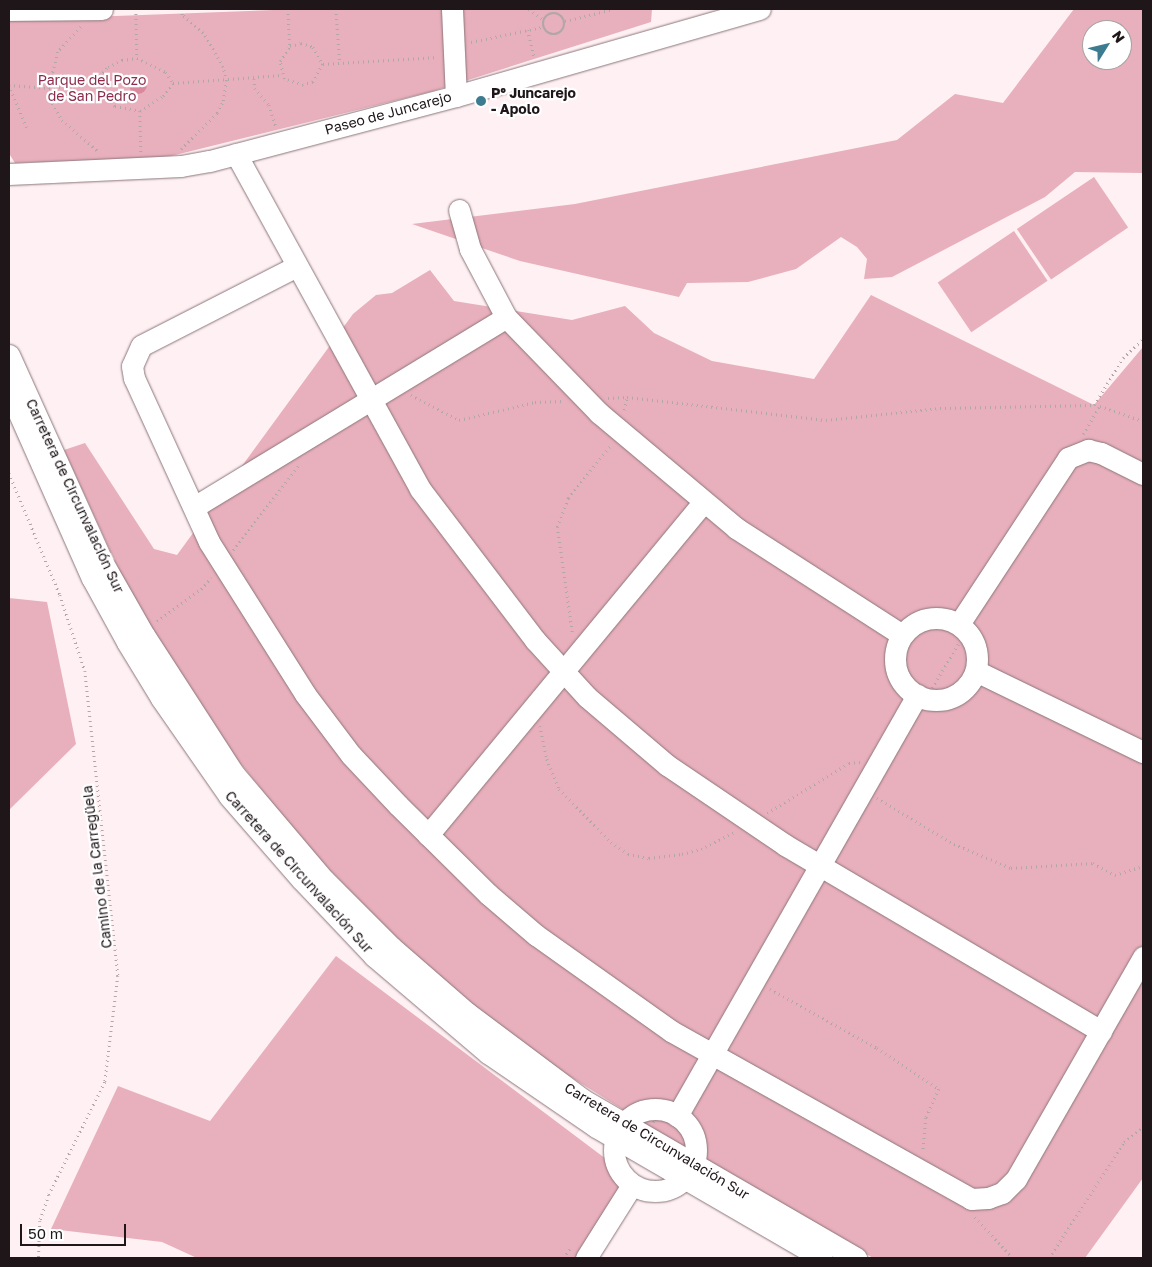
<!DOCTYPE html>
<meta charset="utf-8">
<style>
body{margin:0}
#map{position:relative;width:1152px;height:1267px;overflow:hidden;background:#fef0f3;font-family:"Golos Text",sans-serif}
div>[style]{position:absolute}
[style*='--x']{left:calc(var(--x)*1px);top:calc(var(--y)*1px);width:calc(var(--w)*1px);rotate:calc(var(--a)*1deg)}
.green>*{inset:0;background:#e8afbc;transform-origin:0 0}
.water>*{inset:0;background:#da899d}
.round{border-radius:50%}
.path>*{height:2.5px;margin-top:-1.25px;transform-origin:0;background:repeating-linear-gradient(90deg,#b1a6a8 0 1px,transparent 0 5px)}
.path>.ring{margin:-1.25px;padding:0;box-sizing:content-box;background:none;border:2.5px solid #b1a6a8;border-radius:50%}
.roads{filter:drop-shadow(0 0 1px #8b767a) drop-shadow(0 0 1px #8b767a)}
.minor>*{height:21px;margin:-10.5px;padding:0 10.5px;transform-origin:10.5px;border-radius:10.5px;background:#fff}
.minor>.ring{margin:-10.5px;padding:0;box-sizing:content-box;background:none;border:21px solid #fff;border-radius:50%}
.dots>*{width:14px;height:14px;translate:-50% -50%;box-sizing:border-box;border:2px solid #fff;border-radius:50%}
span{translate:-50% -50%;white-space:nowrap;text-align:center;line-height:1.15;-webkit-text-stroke:4.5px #fff;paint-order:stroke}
.park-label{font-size:14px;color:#8c2c4c}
.poi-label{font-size:14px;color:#1e1618;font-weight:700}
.left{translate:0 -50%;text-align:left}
.street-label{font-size:14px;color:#1e1618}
.frame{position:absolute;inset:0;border:10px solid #1e1618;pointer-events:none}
.north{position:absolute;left:1082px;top:20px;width:50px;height:50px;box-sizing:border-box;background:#fff;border:1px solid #a5a2a3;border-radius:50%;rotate:54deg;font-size:14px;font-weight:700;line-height:20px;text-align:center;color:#1e1618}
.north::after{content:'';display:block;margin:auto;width:18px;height:22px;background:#3d7b90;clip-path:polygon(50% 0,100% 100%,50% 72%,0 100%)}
.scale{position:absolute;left:20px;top:1224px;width:106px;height:22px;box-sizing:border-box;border:2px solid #1e1618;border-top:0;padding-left:6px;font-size:15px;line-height:18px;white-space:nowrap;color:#1e1618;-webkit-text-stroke:4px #fff;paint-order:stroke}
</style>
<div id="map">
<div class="green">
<div style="clip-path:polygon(299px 9px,652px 9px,651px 22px,430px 92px,163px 158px,15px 163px,10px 155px,9px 20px)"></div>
<div style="clip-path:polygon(evenodd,1074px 9px,1143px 9px,1143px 173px,1075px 172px,1045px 197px,892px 277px,864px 279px,867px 259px,857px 247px,841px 237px,796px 269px,748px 282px,687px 283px,679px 297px,520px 261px,412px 224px,575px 204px,897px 140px,955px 94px,1003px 103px,1074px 9px,1092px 30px,1122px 30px,1122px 60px,1092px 60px,1092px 30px)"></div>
<div style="left:1094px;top:177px;width:61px;height:93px;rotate:56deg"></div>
<div style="left:1014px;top:231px;width:60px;height:92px;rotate:56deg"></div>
<div style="clip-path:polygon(430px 270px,454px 301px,572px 320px,625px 306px,654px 333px,712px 361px,814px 379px,871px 295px,1094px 405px,1143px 347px,1143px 1178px,1085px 1258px,873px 1258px,646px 1124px,558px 1069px,434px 976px,314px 854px,213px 730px,130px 594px,64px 450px,85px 443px,154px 549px,177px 555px,353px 314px,376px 295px,392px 293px)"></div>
<div style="clip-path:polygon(9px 598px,47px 602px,76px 744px,9px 810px)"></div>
<div style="clip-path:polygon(336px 956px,614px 1165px,642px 1181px,587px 1258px,197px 1258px,162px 1242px,51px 1229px,118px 1086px,210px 1121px)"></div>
</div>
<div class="water">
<div class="round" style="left:129px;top:76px;width:18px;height:18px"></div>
</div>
<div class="path">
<div style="--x:136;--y:9;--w:49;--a:88.8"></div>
<div style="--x:288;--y:9;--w:37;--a:87"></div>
<div style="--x:336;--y:9;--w:55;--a:85.8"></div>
<div style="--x:529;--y:9;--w:17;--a:36"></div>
<div class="ring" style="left:543px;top:13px;width:19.5px;height:19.5px"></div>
<div style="--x:565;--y:21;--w:49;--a:-14"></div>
<div style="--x:81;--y:27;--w:34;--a:133"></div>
<div style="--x:58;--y:52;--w:37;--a:104"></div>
<div style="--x:49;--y:88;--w:11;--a:85"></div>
<div style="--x:50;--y:99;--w:24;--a:60"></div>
<div style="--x:62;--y:120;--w:48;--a:40.7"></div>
<div style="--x:528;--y:30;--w:27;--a:77"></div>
<div style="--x:471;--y:42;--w:73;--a:-11.9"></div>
<div style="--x:323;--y:64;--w:21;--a:119"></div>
<div style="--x:313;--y:82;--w:10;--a:163"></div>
<div style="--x:303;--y:85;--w:20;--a:-162"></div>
<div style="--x:284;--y:79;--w:18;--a:-103"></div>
<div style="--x:280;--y:61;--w:18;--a:-56"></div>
<div style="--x:290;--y:46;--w:11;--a:-15"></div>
<div style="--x:301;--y:43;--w:13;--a:18"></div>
<div style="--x:313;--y:47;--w:20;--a:60"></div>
<div style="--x:323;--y:64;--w:115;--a:-3.5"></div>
<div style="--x:254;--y:79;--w:9;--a:84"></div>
<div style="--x:255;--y:88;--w:22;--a:51"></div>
<div style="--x:269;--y:105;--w:22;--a:72"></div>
<div style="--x:93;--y:84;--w:31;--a:45"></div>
<div style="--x:115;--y:106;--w:25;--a:11"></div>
<div style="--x:140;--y:111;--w:27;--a:-33"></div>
<div style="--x:163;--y:96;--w:16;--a:-50"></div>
<div style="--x:9;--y:85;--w:40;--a:4.3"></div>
<div style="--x:49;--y:88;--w:44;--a:-5.2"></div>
<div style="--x:93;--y:84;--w:23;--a:-49"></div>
<div style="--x:108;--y:67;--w:16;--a:-27"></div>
<div style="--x:122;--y:60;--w:15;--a:-8"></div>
<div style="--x:137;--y:58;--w:32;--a:26"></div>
<div style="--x:166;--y:72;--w:13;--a:58"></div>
<div style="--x:173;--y:83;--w:109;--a:-4.2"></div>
<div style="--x:9;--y:85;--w:47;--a:67.3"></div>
<div style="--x:140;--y:111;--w:41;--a:88.6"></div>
<div style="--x:181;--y:149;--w:51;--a:-45"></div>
<div style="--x:217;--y:113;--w:13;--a:-63"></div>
<div style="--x:223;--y:101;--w:20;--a:-81"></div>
<div style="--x:226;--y:81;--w:14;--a:-102"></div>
<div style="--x:223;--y:67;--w:39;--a:-120"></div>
<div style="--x:203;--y:33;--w:28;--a:-139"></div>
<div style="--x:182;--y:15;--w:6;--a:-99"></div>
<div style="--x:411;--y:395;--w:54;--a:27.5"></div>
<div style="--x:459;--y:420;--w:78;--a:-13.3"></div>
<div style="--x:535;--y:402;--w:28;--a:-2"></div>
<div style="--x:608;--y:398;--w:19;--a:-3"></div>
<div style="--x:627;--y:397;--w:200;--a:6.6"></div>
<div style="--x:826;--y:420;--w:115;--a:-6"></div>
<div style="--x:940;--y:408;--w:154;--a:-1.1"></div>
<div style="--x:1094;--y:405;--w:55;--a:-58.3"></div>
<div style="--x:1123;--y:358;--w:28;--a:-44"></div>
<div style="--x:624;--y:410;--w:13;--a:-77"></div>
<div style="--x:1083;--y:434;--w:33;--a:-59"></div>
<div style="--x:1100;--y:406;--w:46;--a:19.2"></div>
<div style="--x:9;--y:473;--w:132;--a:67.3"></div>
<div style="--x:60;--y:595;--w:80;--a:71.8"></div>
<div style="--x:85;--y:671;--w:307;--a:83.8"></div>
<div style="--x:118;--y:976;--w:107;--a:97"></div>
<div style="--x:105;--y:1082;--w:126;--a:116.4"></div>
<div style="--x:49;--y:1195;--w:28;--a:109"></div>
<div style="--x:40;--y:1221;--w:37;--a:92"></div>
<div style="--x:233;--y:550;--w:109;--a:-52.1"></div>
<div style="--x:157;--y:621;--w:54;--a:-36"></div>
<div style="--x:201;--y:589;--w:15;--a:-48"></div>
<div style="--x:572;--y:632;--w:106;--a:-98.1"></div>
<div style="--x:557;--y:527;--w:31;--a:-69"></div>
<div style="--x:568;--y:498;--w:68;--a:-50.9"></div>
<div style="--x:932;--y:688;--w:55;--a:-59.2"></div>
<div style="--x:540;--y:726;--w:34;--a:78"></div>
<div style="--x:547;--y:759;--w:32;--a:68"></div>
<div style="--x:559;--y:789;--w:74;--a:45.5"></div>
<div style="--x:611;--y:842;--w:21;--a:35"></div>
<div style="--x:628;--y:854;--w:21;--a:11"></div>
<div style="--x:649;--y:858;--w:33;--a:-7"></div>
<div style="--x:682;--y:854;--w:20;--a:-15"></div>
<div style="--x:701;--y:849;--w:37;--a:-27"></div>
<div style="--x:877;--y:798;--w:90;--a:30.9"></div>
<div style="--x:954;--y:844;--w:62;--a:22.8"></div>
<div style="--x:1011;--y:868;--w:82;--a:-3.5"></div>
<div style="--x:1093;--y:863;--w:25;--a:29"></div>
<div style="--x:1115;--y:875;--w:29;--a:-18"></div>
<div style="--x:767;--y:813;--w:96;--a:-31.4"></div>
<div style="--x:849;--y:763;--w:11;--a:-5"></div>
<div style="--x:770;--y:989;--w:122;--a:28.9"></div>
<div style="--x:877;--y:1048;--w:74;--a:33.5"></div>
<div style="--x:939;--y:1089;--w:32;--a:114"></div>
<div style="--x:926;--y:1118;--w:34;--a:95"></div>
<div style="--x:653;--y:1122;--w:13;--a:-58"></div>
<div style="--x:975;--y:1217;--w:56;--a:47.2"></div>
<div style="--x:563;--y:1258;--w:11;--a:-52"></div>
<div style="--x:1049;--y:1258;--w:138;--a:-57.1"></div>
<div style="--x:1124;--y:1142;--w:24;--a:-38"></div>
</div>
<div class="roads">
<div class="minor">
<div style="--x:452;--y:9;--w:87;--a:87.4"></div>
<div style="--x:9;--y:10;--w:93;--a:-0.6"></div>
<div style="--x:236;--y:154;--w:382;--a:61.2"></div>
<div style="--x:420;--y:489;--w:190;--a:52.7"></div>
<div style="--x:535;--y:640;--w:77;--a:47.6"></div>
<div style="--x:587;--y:697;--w:105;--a:40.4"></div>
<div style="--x:667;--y:765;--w:143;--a:34.1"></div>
<div style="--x:785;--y:845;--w:367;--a:30.5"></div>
<div style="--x:9;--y:174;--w:172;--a:-2.7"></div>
<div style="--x:181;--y:166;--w:29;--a:-10"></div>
<div style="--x:210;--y:161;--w:254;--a:-14.8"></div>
<div style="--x:456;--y:96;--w:316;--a:-16"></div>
<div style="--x:459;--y:210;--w:41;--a:74.2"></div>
<div style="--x:470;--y:249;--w:77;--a:62.1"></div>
<div style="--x:506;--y:317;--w:134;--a:45.9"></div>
<div style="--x:599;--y:413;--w:179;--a:40"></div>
<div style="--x:736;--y:528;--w:197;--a:32.8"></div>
<div style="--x:297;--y:266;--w:175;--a:152.9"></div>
<div style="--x:141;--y:346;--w:22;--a:114"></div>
<div style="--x:132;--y:366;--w:12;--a:81"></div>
<div style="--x:134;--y:378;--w:180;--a:65.4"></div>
<div style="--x:209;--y:542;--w:180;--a:57.7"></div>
<div style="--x:305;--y:694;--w:76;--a:53"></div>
<div style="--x:351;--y:755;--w:69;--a:46.8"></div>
<div style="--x:398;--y:805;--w:127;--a:44.7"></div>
<div style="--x:488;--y:894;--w:63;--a:40.5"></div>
<div style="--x:536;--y:935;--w:166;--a:35.4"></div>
<div style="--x:671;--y:1031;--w:344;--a:29.2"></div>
<div style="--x:971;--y:1199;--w:17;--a:-3"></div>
<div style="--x:988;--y:1198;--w:15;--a:-20"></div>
<div style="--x:1002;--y:1193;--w:20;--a:-45"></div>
<div style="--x:1016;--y:1179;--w:256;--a:-60.2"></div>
<div style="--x:9;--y:355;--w:230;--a:65.7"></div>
<div style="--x:104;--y:565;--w:81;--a:60.3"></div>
<div style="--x:144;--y:635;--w:166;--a:57.1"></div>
<div style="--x:234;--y:774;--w:139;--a:49.7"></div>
<div style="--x:324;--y:880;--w:95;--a:45"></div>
<div style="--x:391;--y:947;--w:101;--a:41"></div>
<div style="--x:467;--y:1013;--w:144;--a:36.8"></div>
<div style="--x:582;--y:1099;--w:317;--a:30.1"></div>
<div style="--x:9;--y:391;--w:205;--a:66.1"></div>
<div style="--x:92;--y:578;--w:73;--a:61.3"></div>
<div style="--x:127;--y:642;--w:66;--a:58.7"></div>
<div style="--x:161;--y:698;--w:119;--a:55.2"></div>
<div style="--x:229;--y:796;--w:111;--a:49"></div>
<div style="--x:302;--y:880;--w:105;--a:46.5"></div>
<div style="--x:374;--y:956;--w:150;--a:40.4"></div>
<div style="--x:488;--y:1053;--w:131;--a:34.4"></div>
<div style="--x:596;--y:1127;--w:261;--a:30.1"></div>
<div style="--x:194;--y:507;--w:365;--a:-31.3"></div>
<div class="ring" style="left:895px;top:618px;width:61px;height:61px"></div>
<div style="--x:959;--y:624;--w:199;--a:-56.7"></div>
<div style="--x:1068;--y:458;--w:22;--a:-22"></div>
<div style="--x:1088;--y:450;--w:13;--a:13"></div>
<div style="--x:1101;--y:453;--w:47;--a:26.6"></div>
<div style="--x:976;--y:671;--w:186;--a:25.9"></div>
<div style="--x:428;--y:835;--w:432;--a:-50.4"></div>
<div class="ring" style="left:614px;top:1109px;width:61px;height:61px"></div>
<div style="--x:677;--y:1116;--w:485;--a:-60.3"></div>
<div style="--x:586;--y:1258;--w:86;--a:-57.8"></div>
</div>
</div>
<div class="dots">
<div style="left:481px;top:101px;background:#3d7b90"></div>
</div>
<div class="park-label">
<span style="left:92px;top:88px">Parque del Pozo<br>de San Pedro</span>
</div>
<div class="poi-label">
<span class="left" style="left:491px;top:101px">Pº Juncarejo<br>- Apolo</span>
</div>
<div class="street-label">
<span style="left:388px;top:113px;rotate:-15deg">Paseo de Juncarejo</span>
<span style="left:75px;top:496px;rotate:65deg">Carretera de Circunvalación Sur</span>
<span style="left:97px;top:867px;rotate:-97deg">Camino de la Carregüela</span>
<span style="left:299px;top:872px;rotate:48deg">Carretera de Circunvalación Sur</span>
<span style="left:657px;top:1141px;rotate:31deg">Carretera de Circunvalación Sur</span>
</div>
<div class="frame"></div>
<div class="north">N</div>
<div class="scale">50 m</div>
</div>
